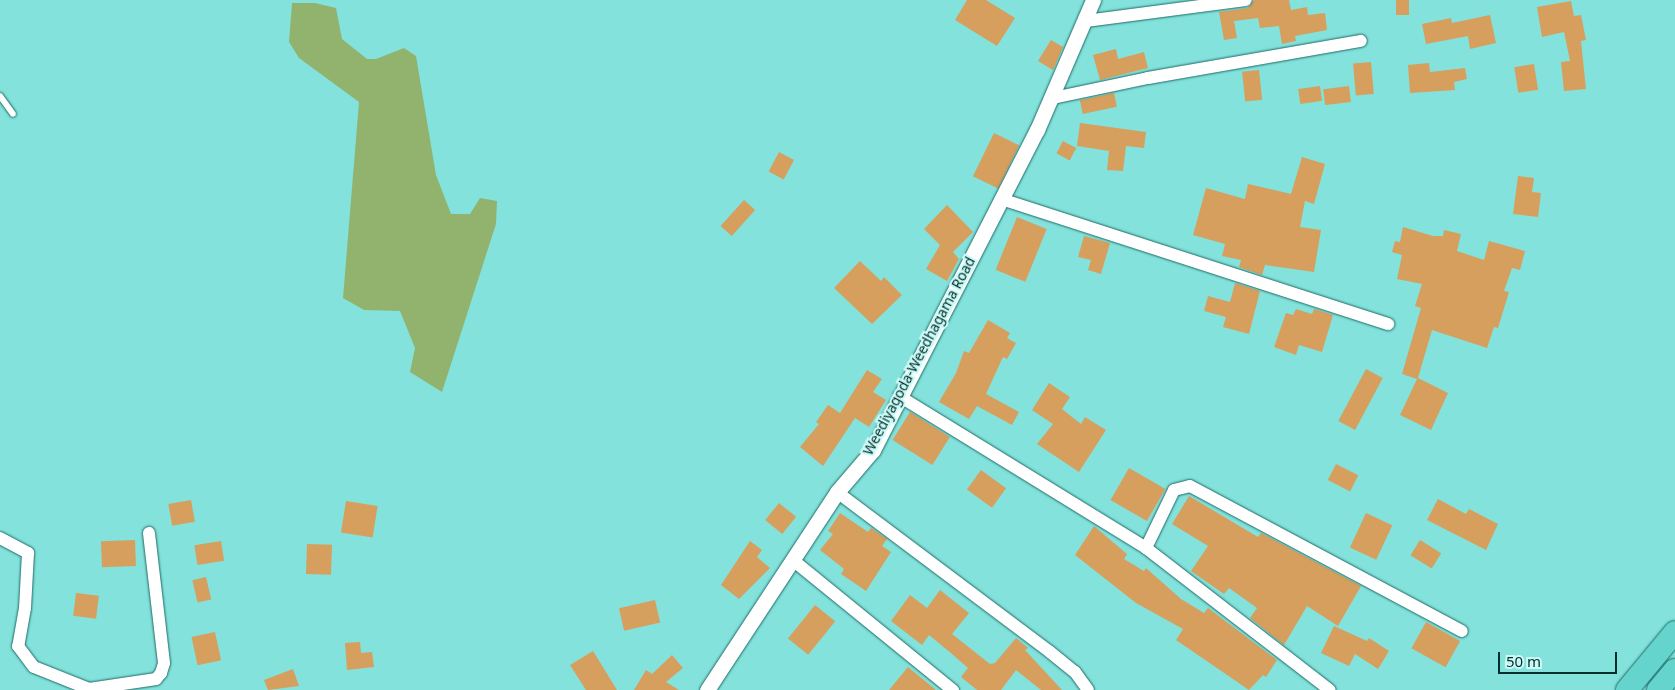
<!DOCTYPE html>
<style>
body{margin:0}
#map{position:relative;width:1675px;height:690px;overflow:hidden;background:#83e2db;font-family:"Noto Sans",sans-serif}
div>[style]{position:absolute}
[style*='--x']{left:calc(var(--x)*1px);top:calc(var(--y)*1px);width:calc(var(--w)*1px);rotate:calc(var(--a)*1deg)}
.green>*{inset:0;background:#92b36e}
.building>*{inset:0;background:#d69f5e;transform-origin:0 0}
.roads{filter:drop-shadow(0 0 1px #1e6b67) drop-shadow(0 0 1px #1e6b67)}
.service>*{height:6px;margin:-3px;padding:0 3px;transform-origin:3px;border-radius:3px;background:#fff}
.minor>*{height:12px;margin:-6px;padding:0 6px;transform-origin:6px;border-radius:6px;background:#fff}
.tertiary>*{height:15px;margin:-7.5px;padding:0 7.5px;transform-origin:7.5px;border-radius:7.5px;background:#fff}
.motorway>*{height:22px;margin:-11px;padding:0 11px;transform-origin:11px;border-radius:11px;background:#65d4cd}
span{translate:-50% -50%;white-space:nowrap;text-align:center;line-height:1.15;-webkit-text-stroke:4.5px #cdfaf6;paint-order:stroke}
.street-label{font-size:14px;color:#022e2c}
.scale{position:absolute;left:1498px;top:652px;width:119px;height:22px;box-sizing:border-box;border:2px solid #022e2c;border-top:0;padding-left:6px;font-size:15px;line-height:18px;white-space:nowrap;color:#022e2c;-webkit-text-stroke:4px #cdfaf6;paint-order:stroke}
</style>
<div id="map">
<div class="green">
<div style="clip-path:polygon(292px 3px,315px 3px,336px 8px,342px 39px,367px 59px,376px 59px,404px 48px,416px 56px,436px 175px,451px 214px,470px 214px,480px 198px,497px 201px,496px 224px,442px 392px,410px 372px,415px 348px,400px 311px,364px 310px,343px 298px,359px 102px,299px 58px,289px 42px)"></div>
</div>
<div class="building">
<div style="clip-path:polygon(967px 0,986px 0,1015px 18px,997px 46px,955px 20px)"></div>
<div style="clip-path:polygon(1254px 0,1289px 0,1291px 10px,1307px 7px,1308px 15px,1325px 13px,1327px 30px,1295px 36px,1296px 41px,1282px 44px,1279px 26px,1260px 28px,1258px 18px,1234px 21px,1237px 38px,1224px 40px,1219px 12px,1248px 8px)"></div>
<div style="left:1396px;top:0;width:13px;height:15px"></div>
<div style="clip-path:polygon(1571px 1px,1574px 16px,1581px 15px,1586px 40px,1581px 41px,1586px 89px,1564px 91px,1561px 62px,1570px 61px,1564px 32px,1542px 37px,1537px 7px)"></div>
<div style="clip-path:polygon(1490px 15px,1496px 43px,1470px 49px,1468px 36px,1426px 44px,1422px 24px,1451px 18px,1452px 23px)"></div>
<div style="clip-path:polygon(1051px 40px,1063px 47px,1053px 70px,1038px 61px)"></div>
<div style="clip-path:polygon(1116px 49px,1118px 59px,1144px 52px,1148px 68px,1100px 80px,1093px 55px)"></div>
<div style="left:1371px;top:62px;width:32px;height:18px;rotate:85deg"></div>
<div style="clip-path:polygon(1429px 63px,1430px 72px,1465px 68px,1467px 79px,1454px 82px,1455px 90px,1410px 93px,1408px 65px)"></div>
<div style="left:1534px;top:64px;width:26px;height:20px;rotate:81deg"></div>
<div style="left:1259px;top:70px;width:30px;height:17px;rotate:84deg"></div>
<div style="left:1320px;top:86px;width:15px;height:22px;rotate:82deg"></div>
<div style="left:1349px;top:86px;width:16px;height:26px;rotate:83deg"></div>
<div style="left:1114px;top:93px;width:14px;height:35px;rotate:78deg"></div>
<div style="clip-path:polygon(1080px 123px,1146px 132px,1144px 148px,1126px 146px,1123px 171px,1107px 170px,1109px 151px,1077px 146px)"></div>
<div style="left:994px;top:133px;width:28px;height:48px;rotate:26deg"></div>
<div style="left:1063px;top:141px;width:15px;height:14px;rotate:28deg"></div>
<div style="left:779px;top:152px;width:17px;height:22px;rotate:28deg"></div>
<div style="clip-path:polygon(1302px 157px,1325px 164px,1314px 204px,1305px 201px,1300px 227px,1321px 230px,1314px 272px,1265px 265px,1262px 275px,1239px 267px,1241px 260px,1222px 256px,1225px 244px,1193px 235px,1206px 188px,1245px 199px,1248px 184px,1291px 194px)"></div>
<div style="clip-path:polygon(1518px 176px,1534px 178px,1532px 192px,1541px 193px,1538px 217px,1513px 214px)"></div>
<div style="left:744px;top:200px;width:15px;height:35px;rotate:42deg"></div>
<div style="clip-path:polygon(947px 205px,973px 232px,953px 252px,959px 259px,947px 281px,926px 269px,940px 245px,924px 229px)"></div>
<div style="left:1017px;top:217px;width:32px;height:57px;rotate:22deg"></div>
<div style="clip-path:polygon(1403px 227px,1433px 236px,1443px 236px,1444px 230px,1461px 234px,1457px 251px,1484px 260px,1489px 241px,1525px 251px,1520px 270px,1512px 268px,1504px 291px,1509px 292px,1498px 328px,1494px 327px,1487px 348px,1432px 330px,1418px 378px,1448px 393px,1431px 430px,1400px 415px,1417px 379px,1402px 374px,1421px 308px,1415px 306px,1422px 284px,1397px 279px,1402px 255px,1392px 252px,1395px 241px,1400px 242px)"></div>
<div style="clip-path:polygon(1084px 236px,1110px 243px,1101px 274px,1088px 270px,1091px 260px,1078px 257px)"></div>
<div style="clip-path:polygon(860px 261px,881px 281px,884px 277px,902px 295px,872px 324px,834px 288px)"></div>
<div style="clip-path:polygon(1235px 283px,1260px 291px,1249px 334px,1223px 327px,1226px 317px,1204px 311px,1208px 296px,1230px 302px)"></div>
<div style="clip-path:polygon(1296px 309px,1312px 314px,1314px 309px,1333px 315px,1322px 352px,1299px 345px,1296px 355px,1274px 347px,1286px 313px,1293px 315px)"></div>
<div style="clip-path:polygon(988px 320px,1010px 333px,1007px 338px,1016px 343px,1007px 359px,1003px 357px,986px 394px,1019px 412px,1012px 425px,977px 406px,969px 419px,939px 402px,956px 373px,964px 351px,969px 353px)"></div>
<div style="left:1366px;top:369px;width:19px;height:59px;rotate:28deg"></div>
<div style="clip-path:polygon(867px 370px,882px 379px,873px 392px,886px 400px,869px 427px,855px 418px,823px 466px,800px 447px,819px 424px,816px 422px,828px 405px,840px 413px)"></div>
<div style="clip-path:polygon(1049px 383px,1070px 397px,1062px 409px,1081px 424px,1085px 417px,1106px 430px,1079px 472px,1037px 444px,1053px 424px,1032px 410px)"></div>
<div style="left:910px;top:412px;width:47px;height:33px;rotate:32deg"></div>
<div style="left:1336px;top:464px;width:25px;height:18px;rotate:27deg"></div>
<div style="left:1129px;top:468px;width:42px;height:37px;rotate:30deg"></div>
<div style="left:981px;top:470px;width:31px;height:24px;rotate:36deg"></div>
<div style="clip-path:polygon(1189px 496px,1258px 537px,1261px 533px,1361px 586px,1338px 626px,1307px 606px,1284px 645px,1250px 618px,1257px 608px,1229px 588px,1224px 594px,1191px 571px,1208px 546px,1172px 524px)"></div>
<div style="clip-path:polygon(1438px 499px,1466px 514px,1469px 509px,1498px 524px,1486px 550px,1427px 520px)"></div>
<div style="left:191px;top:500px;width:22px;height:23px;rotate:80deg"></div>
<div style="left:346px;top:501px;width:32px;height:32px;rotate:9deg"></div>
<div style="left:779px;top:503px;width:22px;height:22px;rotate:39deg"></div>
<div style="clip-path:polygon(840px 513px,868px 532px,871px 528px,887px 539px,882px 546px,891px 552px,866px 591px,841px 574px,844px 569px,820px 550px,833px 534px,828px 531px)"></div>
<div style="left:1366px;top:513px;width:29px;height:38px;rotate:25deg"></div>
<div style="clip-path:polygon(1094px 526px,1127px 554px,1124px 559px,1144px 571px,1146px 568px,1181px 599px,1204px 613px,1208px 608px,1277px 660px,1266px 677px,1263px 675px,1249px 690px,1176px 640px,1183px 629px,1136px 603px,1075px 555px)"></div>
<div style="left:135px;top:540px;width:26px;height:34px;rotate:88deg"></div>
<div style="left:1420px;top:540px;width:25px;height:18px;rotate:32deg"></div>
<div style="left:221px;top:541px;width:20px;height:27px;rotate:81deg"></div>
<div style="clip-path:polygon(750px 541px,762px 550px,757px 557px,770px 568px,739px 599px,721px 585px)"></div>
<div style="left:307px;top:544px;width:25px;height:30px;rotate:2deg"></div>
<div style="left:206px;top:577px;width:23px;height:14px;rotate:77deg"></div>
<div style="clip-path:polygon(940px 590px,969px 613px,952px 634px,990px 664px,995px 663px,1016px 638px,1028px 648px,1025px 650px,1062px 690px,1041px 690px,1016px 670px,1001px 690px,977px 690px,961px 677px,968px 668px,952px 654px,929px 635px,922px 645px,891px 621px,910px 595px,927px 608px)"></div>
<div style="left:76px;top:593px;width:23px;height:23px;rotate:7deg"></div>
<div style="left:655px;top:600px;width:23px;height:37px;rotate:77deg"></div>
<div style="left:815px;top:605px;width:26px;height:43px;rotate:39deg"></div>
<div style="left:1426px;top:622px;width:39px;height:30px;rotate:29deg"></div>
<div style="clip-path:polygon(1334px 626px,1367px 641px,1369px 638px,1389px 651px,1378px 669px,1355px 654px,1349px 666px,1321px 653px)"></div>
<div style="left:215px;top:632px;width:29px;height:24px;rotate:78deg"></div>
<div style="clip-path:polygon(360px 642px,361px 653px,372px 652px,374px 667px,347px 670px,345px 643px)"></div>
<div style="clip-path:polygon(593px 651px,617px 690px,586px 690px,570px 665px)"></div>
<div style="clip-path:polygon(672px 655px,683px 668px,666px 682px,679px 690px,634px 690px,646px 670px,652px 674px)"></div>
<div style="clip-path:polygon(908px 667px,936px 690px,889px 690px)"></div>
<div style="clip-path:polygon(293px 669px,299px 686px,268px 690px,264px 680px)"></div>
</div>
<div class="roads">
<div class="service">
<div style="--x:0;--y:96;--w:22;--a:54"></div>
</div>
<div class="minor">
<div style="--x:1086;--y:21;--w:161;--a:-7.5"></div>
<div style="--x:1053;--y:98;--w:97;--a:-11.9"></div>
<div style="--x:1148;--y:78;--w:216;--a:-9.9"></div>
<div style="--x:1001;--y:199;--w:407;--a:17.9"></div>
<div style="--x:899;--y:396;--w:290;--a:31.6"></div>
<div style="--x:1146;--y:548;--w:232;--a:37.7"></div>
<div style="--x:837;--y:492;--w:266;--a:36.9"></div>
<div style="--x:1050;--y:652;--w:32;--a:39"></div>
<div style="--x:1075;--y:672;--w:22;--a:54"></div>
<div style="--x:0;--y:538;--w:32;--a:28"></div>
<div style="--x:28;--y:553;--w:55;--a:93.1"></div>
<div style="--x:25;--y:608;--w:39;--a:100"></div>
<div style="--x:18;--y:646;--w:26;--a:53"></div>
<div style="--x:34;--y:667;--w:59;--a:21.8"></div>
<div style="--x:89;--y:689;--w:68;--a:-8.5"></div>
<div style="--x:156;--y:679;--w:8;--a:-50"></div>
<div style="--x:161;--y:673;--w:10;--a:-73"></div>
<div style="--x:164;--y:663;--w:131;--a:-96.6"></div>
<div style="--x:1146;--y:548;--w:64;--a:-64.2"></div>
<div style="--x:1174;--y:490;--w:16;--a:-14"></div>
<div style="--x:1190;--y:486;--w:308;--a:28.1"></div>
<div style="--x:794;--y:561;--w:205;--a:39.1"></div>
</div>
<div class="tertiary">
<div style="--x:707;--y:690;--w:237;--a:-56.7"></div>
<div style="--x:837;--y:492;--w:55;--a:-49.4"></div>
<div style="--x:873;--y:450;--w:360;--a:-62.9"></div>
<div style="--x:1037;--y:130;--w:142;--a:-66.7"></div>
</div>
<div class="motorway">
<div style="--x:1627;--y:690;--w:75;--a:-50.4"></div>
<div style="--x:1658;--y:690;--w:26;--a:-50"></div>
</div>
</div>
<div class="street-label">
<span style="left:919px;top:356px;rotate:-62deg">Weediyagoda-Weedhagama Road</span>
</div>
<div class="scale">50 m</div>
</div>
